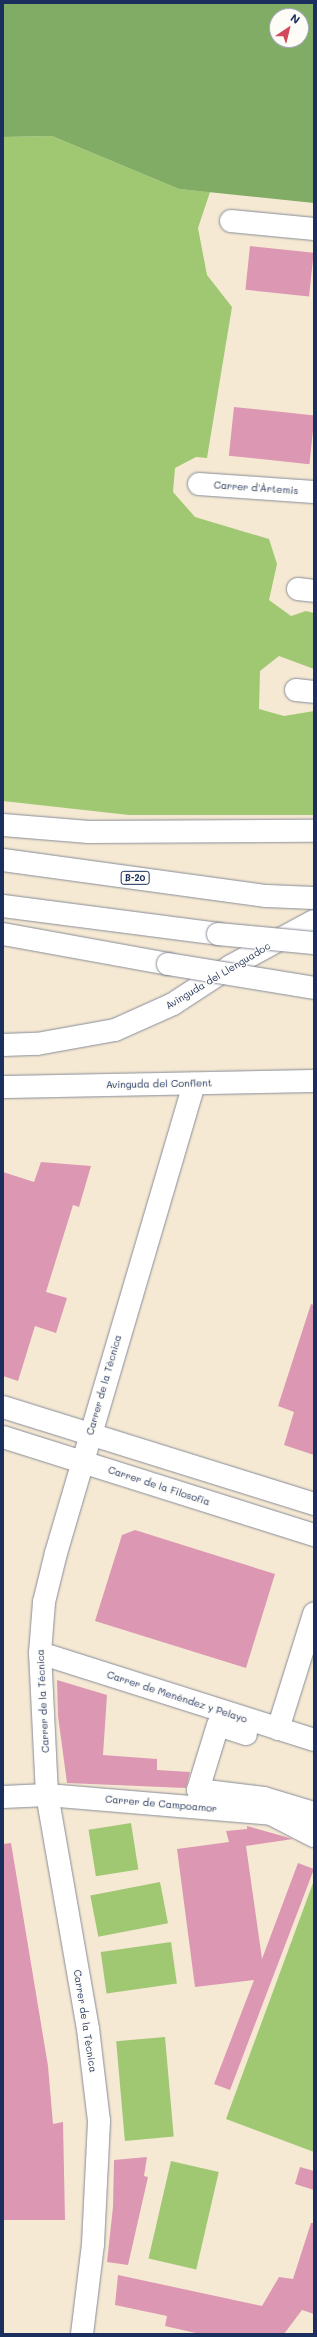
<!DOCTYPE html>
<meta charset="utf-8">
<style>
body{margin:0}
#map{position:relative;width:317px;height:2337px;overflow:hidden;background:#f5e9d3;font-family:Mali,sans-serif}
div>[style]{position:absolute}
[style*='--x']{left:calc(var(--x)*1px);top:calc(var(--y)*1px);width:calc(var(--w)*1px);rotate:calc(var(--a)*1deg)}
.green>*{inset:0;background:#a0c873;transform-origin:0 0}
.forest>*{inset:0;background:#80ac65}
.building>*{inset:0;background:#dc97b3;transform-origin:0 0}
.roads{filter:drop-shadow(0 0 1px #888c98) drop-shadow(0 0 1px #888c98)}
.minor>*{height:22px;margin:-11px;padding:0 11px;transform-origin:11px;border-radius:11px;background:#fff}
.highway>*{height:22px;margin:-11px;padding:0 11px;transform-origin:11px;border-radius:11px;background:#fff}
.bridges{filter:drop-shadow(0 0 1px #888c98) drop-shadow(0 0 1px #888c98)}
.highway-bridge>*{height:22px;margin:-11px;padding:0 11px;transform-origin:11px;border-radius:11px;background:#fff}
span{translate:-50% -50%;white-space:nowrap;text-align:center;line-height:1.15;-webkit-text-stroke:3px #fdfcf7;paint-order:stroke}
.shield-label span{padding:1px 3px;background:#fdfcf7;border:1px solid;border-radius:3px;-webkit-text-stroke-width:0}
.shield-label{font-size:9px;color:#1b2f5e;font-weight:700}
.street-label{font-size:10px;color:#1b2f5e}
.frame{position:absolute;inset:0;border:4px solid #1b2f5e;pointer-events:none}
.north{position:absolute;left:269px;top:8px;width:40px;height:40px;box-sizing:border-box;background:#fdfcf7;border:1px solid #a3aaba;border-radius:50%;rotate:35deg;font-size:11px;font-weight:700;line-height:16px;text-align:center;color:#1b2f5e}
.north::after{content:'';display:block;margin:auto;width:14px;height:18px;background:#d1495b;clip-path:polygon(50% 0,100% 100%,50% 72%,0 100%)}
</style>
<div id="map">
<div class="green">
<div style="clip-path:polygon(52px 136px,179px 189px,210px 192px,198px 228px,207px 275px,232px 307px,207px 458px,196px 457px,175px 468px,173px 492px,195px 517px,269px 539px,277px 564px,269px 600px,291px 616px,306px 611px,314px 613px,314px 669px,279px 656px,260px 671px,259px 709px,284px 716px,314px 711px,314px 815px,129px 815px,3px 801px,3px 137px)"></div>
<div style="left:131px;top:1823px;width:47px;height:43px;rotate:81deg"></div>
<div style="left:160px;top:1882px;width:42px;height:71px;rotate:79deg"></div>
<div style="clip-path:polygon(313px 1883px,314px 1883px,314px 2152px,226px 2119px)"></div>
<div style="left:171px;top:1942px;width:42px;height:71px;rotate:82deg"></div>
<div style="left:165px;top:2037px;width:100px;height:49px;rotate:85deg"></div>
<div style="left:171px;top:2161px;width:49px;height:100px;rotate:13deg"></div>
</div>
<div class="forest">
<div style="clip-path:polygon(evenodd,3px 3px,314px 3px,314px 203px,179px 189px,52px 136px,3px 137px,3px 3px,277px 16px,301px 16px,301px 40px,277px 40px,277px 16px)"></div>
</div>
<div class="building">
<div style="left:250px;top:246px;width:64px;height:44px;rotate:6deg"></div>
<div style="left:234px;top:407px;width:81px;height:49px;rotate:6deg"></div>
<div style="clip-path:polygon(41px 1162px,91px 1166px,79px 1207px,73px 1205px,46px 1292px,67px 1298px,56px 1333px,35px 1326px,18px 1381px,3px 1376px,3px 1172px,34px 1182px)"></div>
<div style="clip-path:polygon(311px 1304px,314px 1305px,314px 1455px,284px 1445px,294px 1412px,278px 1406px)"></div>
<div style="clip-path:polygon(135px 1530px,275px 1574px,246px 1668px,95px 1621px,122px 1535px)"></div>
<div style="clip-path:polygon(57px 1680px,107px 1695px,103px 1755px,157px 1759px,157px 1770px,190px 1772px,186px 1788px,67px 1783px,58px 1716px)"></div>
<div style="clip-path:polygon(247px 1826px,293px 1839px,246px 1846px,262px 1959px,298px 1863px,314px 1869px,230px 2090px,214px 2084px,254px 1980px,195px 1987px,177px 1849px,229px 1842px,226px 1831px,247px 1829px)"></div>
<div style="clip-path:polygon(11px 1843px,48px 2066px,53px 2124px,63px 2122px,65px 2220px,3px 2220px,3px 1844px)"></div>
<div style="clip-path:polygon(147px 2157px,144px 2176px,148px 2177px,128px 2265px,107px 2262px,113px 2207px,114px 2160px)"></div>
<div style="clip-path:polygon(300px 2167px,314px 2171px,314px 2190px,295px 2184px)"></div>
<div style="clip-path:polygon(311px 2223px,314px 2223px,314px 2314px,302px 2310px,284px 2334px,200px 2334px,165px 2326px,167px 2316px,115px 2305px,118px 2275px,262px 2306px,279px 2277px,293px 2279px)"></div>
</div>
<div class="roads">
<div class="minor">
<div style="--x:231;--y:221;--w:83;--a:5.5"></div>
<div style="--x:199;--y:484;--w:115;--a:4"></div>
<div style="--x:298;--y:589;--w:16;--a:7"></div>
<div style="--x:296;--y:690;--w:18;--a:6"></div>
<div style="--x:3;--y:1045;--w:34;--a:-2"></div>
<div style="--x:37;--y:1044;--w:79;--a:-10.2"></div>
<div style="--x:115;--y:1030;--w:64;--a:-24.1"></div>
<div style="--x:173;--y:1004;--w:69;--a:-33.2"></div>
<div style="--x:231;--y:966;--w:94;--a:-28.5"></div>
<div style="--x:3;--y:1087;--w:311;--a:-1.1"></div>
<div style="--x:3;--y:1407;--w:326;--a:17.3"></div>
<div style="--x:3;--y:1437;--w:326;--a:17.5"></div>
<div style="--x:40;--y:1653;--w:287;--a:17.6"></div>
<div style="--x:278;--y:1729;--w:121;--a:-72.6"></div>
<div style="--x:246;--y:1734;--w:29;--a:-162"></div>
<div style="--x:218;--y:1725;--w:68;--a:107.1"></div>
<div style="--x:198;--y:1790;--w:66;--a:6.9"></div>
<div style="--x:264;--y:1798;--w:52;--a:16.7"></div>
<div style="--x:3;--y:1797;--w:44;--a:-2.6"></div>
<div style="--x:47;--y:1795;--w:225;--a:4.8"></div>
<div style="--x:271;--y:1814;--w:48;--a:27.1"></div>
<div style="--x:82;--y:2334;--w:91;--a:-83"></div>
<div style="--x:93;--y:2244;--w:123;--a:-87.2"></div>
<div style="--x:99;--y:2121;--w:93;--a:-96.8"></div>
<div style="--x:88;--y:2029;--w:238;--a:-99.9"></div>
<div style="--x:47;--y:1795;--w:142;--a:-92.8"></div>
<div style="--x:40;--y:1653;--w:51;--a:-85.5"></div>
<div style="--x:44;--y:1602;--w:50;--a:-76.2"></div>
<div style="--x:56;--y:1553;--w:489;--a:-73.6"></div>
</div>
<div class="highway">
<div style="--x:3;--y:825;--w:86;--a:4.7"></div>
<div style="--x:89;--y:832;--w:225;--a:-0.3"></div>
<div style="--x:3;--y:860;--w:266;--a:7.8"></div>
<div style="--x:267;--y:896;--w:47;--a:2.4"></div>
<div style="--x:3;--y:906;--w:217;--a:7.4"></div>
<div style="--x:3;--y:934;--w:168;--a:10.3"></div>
</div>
</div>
<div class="bridges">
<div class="highway-bridge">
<div style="--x:218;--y:934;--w:96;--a:5.4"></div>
<div style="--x:168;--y:964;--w:148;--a:9.3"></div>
</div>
</div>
<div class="shield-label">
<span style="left:135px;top:878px">B-20</span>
</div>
<div class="street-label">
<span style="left:256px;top:488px;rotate:4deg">Carrer d'Àrtemis</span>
<span style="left:218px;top:976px;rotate:-31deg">Avinguda del Llenguadoc</span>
<span style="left:159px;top:1084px;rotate:-1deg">Avinguda del Conflent</span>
<span style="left:104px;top:1385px;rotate:-74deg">Carrer de la Tècnica</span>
<span style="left:159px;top:1486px;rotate:18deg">Carrer de la Filosofia</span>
<span style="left:177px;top:1697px;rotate:18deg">Carrer de Menéndez y Pelayo</span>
<span style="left:43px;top:1701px;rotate:-93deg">Carrer de la Tècnica</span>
<span style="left:161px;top:1804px;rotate:5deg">Carrer de Campoamor</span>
<span style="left:85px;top:2021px;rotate:81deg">Carrer de la Tècnica</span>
</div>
<div class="frame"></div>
<div class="north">N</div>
</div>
